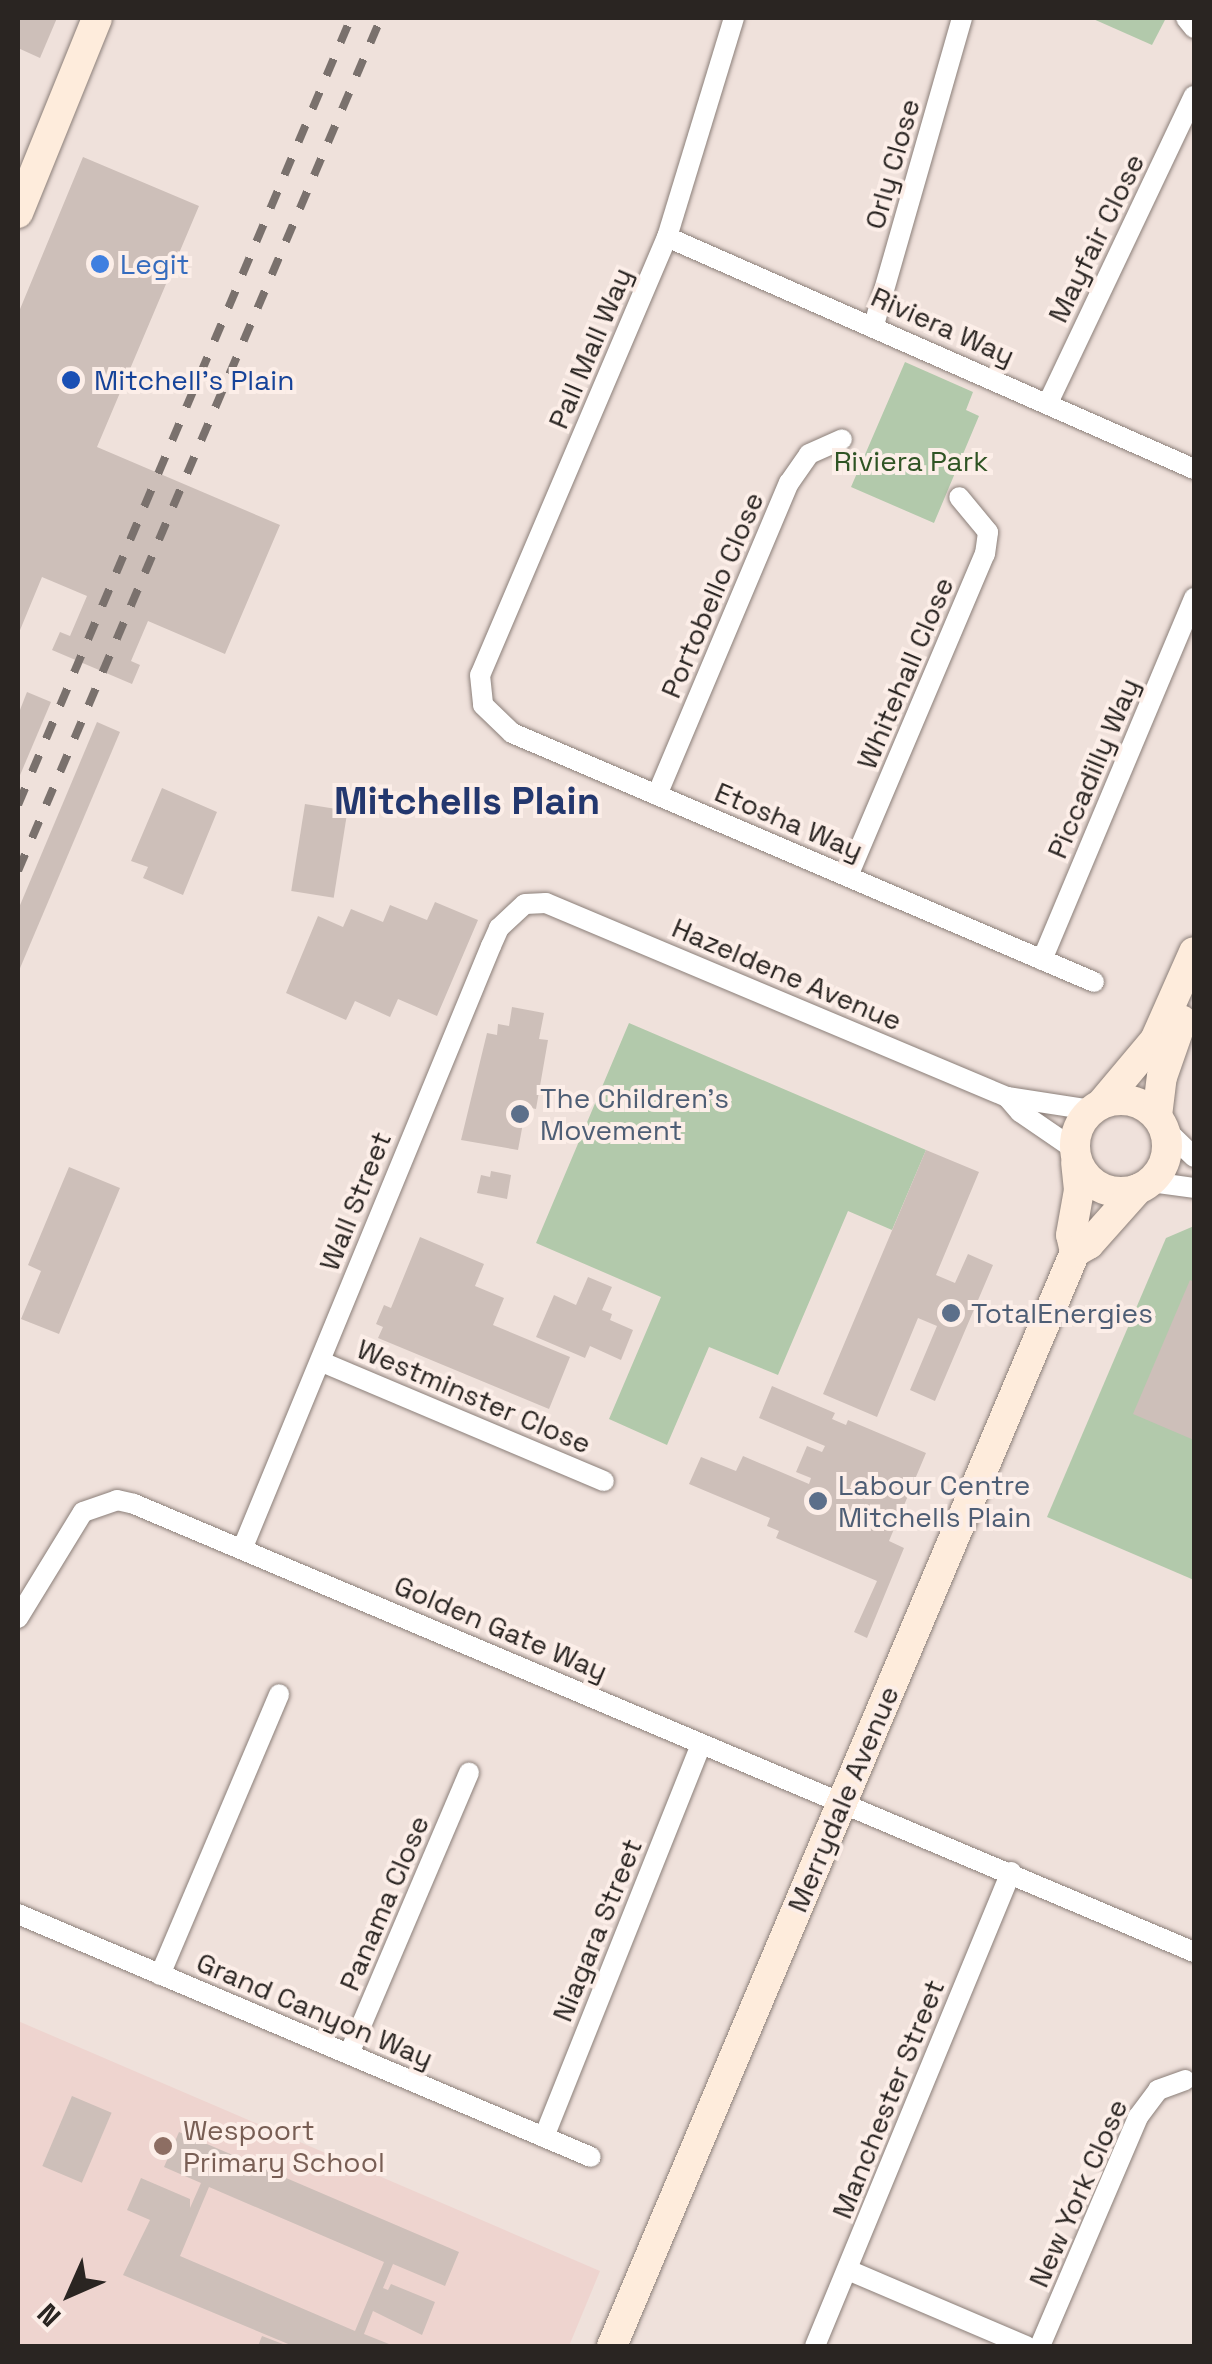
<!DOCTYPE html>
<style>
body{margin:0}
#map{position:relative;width:1212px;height:2364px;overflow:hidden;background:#efe1db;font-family:"Space Grotesk",sans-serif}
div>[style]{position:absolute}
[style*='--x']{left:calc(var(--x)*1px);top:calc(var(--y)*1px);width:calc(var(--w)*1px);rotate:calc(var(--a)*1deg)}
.education>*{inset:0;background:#eed4cf}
.green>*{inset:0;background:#b2c9ab}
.building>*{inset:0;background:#cdbfb9;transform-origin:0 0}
.roads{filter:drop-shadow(0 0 2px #8b7f79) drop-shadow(0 0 2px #8b7f79)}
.street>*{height:20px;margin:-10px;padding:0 10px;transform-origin:10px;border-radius:10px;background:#fff}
.secondary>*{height:30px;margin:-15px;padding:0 15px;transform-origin:15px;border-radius:15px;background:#feecdc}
.secondary>.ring{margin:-15px;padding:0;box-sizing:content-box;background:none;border:30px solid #feecdc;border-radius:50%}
.rail>*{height:8px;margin-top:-4px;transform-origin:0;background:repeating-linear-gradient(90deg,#7a716d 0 18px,transparent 0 36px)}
.dots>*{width:28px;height:28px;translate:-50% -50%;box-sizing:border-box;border:5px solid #fceee8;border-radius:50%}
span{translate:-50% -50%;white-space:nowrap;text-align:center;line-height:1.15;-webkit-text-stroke:8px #fceee8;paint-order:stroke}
.street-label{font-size:28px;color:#2a2522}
.shop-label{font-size:28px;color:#366cbe}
.left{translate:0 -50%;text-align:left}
.transit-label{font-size:28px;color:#164399}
.park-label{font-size:28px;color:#2f5424}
.service-label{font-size:28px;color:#4e5e75}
.education-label{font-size:28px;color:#785e54}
.district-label{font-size:38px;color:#23376e;font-weight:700}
.frame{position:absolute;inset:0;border:20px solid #2a2522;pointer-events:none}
.north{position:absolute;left:20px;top:2244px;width:100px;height:100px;-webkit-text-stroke:8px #fceee8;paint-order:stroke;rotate:225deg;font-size:28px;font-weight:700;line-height:40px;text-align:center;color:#2a2522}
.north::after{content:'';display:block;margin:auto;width:35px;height:45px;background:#2a2522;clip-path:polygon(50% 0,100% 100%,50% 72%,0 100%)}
</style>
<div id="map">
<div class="education">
<div style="clip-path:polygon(18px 2021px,600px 2271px,569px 2346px,18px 2346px)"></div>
</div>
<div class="green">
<div style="clip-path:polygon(1091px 18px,1166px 18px,1152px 45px)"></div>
<div style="clip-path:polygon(905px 362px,973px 392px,966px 410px,979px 416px,934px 523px,851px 487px)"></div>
<div style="clip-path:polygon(629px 1023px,926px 1150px,892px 1230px,848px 1211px,778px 1375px,709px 1347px,667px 1445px,609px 1419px,661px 1297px,536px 1243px)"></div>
<div style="clip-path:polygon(1194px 1226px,1194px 1580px,1047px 1517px,1166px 1238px)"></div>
</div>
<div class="building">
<div style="clip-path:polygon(18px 18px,57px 18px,40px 58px,18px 48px)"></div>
<div style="clip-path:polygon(83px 157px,199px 206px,97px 447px,280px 525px,225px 654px,148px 621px,131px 661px,140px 665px,132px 684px,52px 650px,60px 632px,70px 636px,87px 596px,42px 577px,18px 635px,18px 314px)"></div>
<div style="clip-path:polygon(27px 692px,51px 702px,18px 780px,18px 715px)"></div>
<div style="clip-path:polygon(97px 722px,120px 732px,18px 973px,18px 910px)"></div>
<div style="clip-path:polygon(162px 788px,217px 812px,183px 895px,143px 878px,148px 867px,131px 861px)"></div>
<div style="left:305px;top:804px;width:43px;height:88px;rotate:9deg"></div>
<div style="clip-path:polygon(435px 902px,478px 920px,437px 1016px,398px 999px,390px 1017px,355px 1001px,346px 1020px,286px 993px,318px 916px,343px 927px,351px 909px,383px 922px,390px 905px,427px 920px)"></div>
<div style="clip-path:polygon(512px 1007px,544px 1013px,539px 1039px,548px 1040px,536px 1109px,526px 1107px,518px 1150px,461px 1140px,487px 1033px,497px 1035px,498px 1024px,509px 1026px)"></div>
<div style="clip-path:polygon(926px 1150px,979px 1172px,936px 1275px,955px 1283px,968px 1254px,993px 1265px,935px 1401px,910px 1390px,937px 1326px,918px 1318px,877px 1417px,823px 1394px)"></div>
<div style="clip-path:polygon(69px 1167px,120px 1188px,59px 1334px,21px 1319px,41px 1271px,28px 1265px)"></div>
<div style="clip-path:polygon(491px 1171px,511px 1175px,507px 1199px,477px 1193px,481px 1175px,490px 1177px)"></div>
<div style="clip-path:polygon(420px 1237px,484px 1264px,475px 1286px,504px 1298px,493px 1325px,570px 1357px,549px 1409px,378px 1338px,383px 1327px,376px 1324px,384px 1305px,391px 1308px)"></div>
<div style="clip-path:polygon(588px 1277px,612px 1287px,602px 1310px,612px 1314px,610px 1320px,633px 1330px,621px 1360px,590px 1346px,585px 1358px,536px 1337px,554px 1295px,576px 1305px)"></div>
<div style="clip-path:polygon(1190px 1280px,1194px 1282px,1194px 1440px,1133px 1414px)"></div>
<div style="clip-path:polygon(772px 1386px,835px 1413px,832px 1419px,846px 1425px,848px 1420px,926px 1453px,889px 1541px,904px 1548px,867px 1638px,854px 1632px,877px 1581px,776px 1538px,779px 1531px,767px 1526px,770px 1518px,689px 1484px,701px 1457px,736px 1471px,743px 1456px,809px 1484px,811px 1478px,796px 1472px,807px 1446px,822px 1452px,825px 1446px,759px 1418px)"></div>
<div style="left:72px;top:2096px;width:43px;height:76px;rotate:23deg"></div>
<div style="clip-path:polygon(evenodd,179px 2132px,459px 2252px,445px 2286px,393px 2264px,383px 2288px,388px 2290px,391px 2284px,435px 2302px,422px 2335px,373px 2311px,364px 2334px,394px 2346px,293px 2346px,123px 2275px,150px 2220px,127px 2210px,141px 2178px,190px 2199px,190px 2208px,201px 2183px,164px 2167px,179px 2132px,209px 2187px,384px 2262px,355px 2331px,180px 2256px,209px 2187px)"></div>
<div style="clip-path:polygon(262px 2336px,288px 2346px,258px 2346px)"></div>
</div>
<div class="roads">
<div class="street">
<div style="--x:734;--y:18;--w:229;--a:107"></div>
<div style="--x:667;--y:237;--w:476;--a:113.1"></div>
<div style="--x:480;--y:675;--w:30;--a:84"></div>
<div style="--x:483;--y:705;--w:40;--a:44"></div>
<div style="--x:512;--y:733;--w:633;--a:23.16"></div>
<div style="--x:1186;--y:18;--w:13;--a:51"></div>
<div style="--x:667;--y:237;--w:576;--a:23.76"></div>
<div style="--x:874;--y:325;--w:319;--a:-74"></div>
<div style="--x:1048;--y:403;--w:340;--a:-64.6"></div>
<div style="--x:657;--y:795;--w:339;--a:-67.1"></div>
<div style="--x:789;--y:483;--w:35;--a:-55"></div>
<div style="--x:809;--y:454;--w:36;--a:-24"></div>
<div style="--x:848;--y:876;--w:350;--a:-67"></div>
<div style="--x:985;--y:554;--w:22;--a:-82"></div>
<div style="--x:988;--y:532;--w:45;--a:-129.6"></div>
<div style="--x:1042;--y:960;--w:393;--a:-67.2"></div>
<div style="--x:1007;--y:1097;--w:20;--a:49"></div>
<div style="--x:1020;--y:1112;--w:65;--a:34.4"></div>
<div style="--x:1164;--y:1128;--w:42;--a:44"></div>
<div style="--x:1151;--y:1182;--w:43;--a:7.9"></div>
<div style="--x:322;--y:1362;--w:306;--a:22.9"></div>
<div style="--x:243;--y:1547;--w:650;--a:-67.58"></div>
<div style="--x:491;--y:946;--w:20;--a:-66"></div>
<div style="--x:499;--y:928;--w:35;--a:-43"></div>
<div style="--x:525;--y:904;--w:21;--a:-3"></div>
<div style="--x:546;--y:903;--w:500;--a:22.82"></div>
<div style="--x:1007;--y:1097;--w:85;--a:8.8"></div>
<div style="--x:18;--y:1618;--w:124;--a:-58.5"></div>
<div style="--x:83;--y:1512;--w:36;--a:-19"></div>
<div style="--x:117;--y:1500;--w:17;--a:13"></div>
<div style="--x:134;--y:1504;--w:1151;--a:22.91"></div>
<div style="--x:18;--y:1914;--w:622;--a:22.98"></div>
<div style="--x:160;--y:1975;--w:305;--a:-67"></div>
<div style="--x:349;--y:2054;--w:306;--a:-66.9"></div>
<div style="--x:544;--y:2137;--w:423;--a:-68.2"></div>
<div style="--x:848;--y:2270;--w:194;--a:23.1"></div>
<div style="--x:815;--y:2346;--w:513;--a:-67.53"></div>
<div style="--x:1040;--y:2346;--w:249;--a:-66.8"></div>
<div style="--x:1138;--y:2117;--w:34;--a:-53"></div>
<div style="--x:1158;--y:2090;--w:29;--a:-20"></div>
</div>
<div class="secondary">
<div style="--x:18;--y:213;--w:210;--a:-67.9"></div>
<div class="ring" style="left:1075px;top:1100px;width:62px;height:62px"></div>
<div style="--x:1103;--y:1102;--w:81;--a:-50"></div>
<div style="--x:1155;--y:1040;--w:96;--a:-66.1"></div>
<div style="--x:1157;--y:1116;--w:39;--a:-83"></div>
<div style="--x:1162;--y:1077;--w:60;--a:-70.7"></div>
<div style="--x:1075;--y:1252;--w:17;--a:-103"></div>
<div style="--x:1071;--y:1235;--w:46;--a:-79.9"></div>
<div style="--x:1079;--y:1190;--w:27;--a:-96"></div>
<div style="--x:612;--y:2346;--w:1188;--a:-67.06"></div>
<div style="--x:1075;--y:1252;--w:16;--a:-30"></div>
<div style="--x:1089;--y:1244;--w:74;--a:-48.3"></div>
</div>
</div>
<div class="rail">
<div style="--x:18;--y:805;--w:855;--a:-67.07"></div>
<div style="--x:18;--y:871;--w:927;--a:-66.95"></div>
</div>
<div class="dots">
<div style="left:100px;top:264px;background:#3f7fe0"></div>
<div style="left:71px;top:380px;background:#1a4fb4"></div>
<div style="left:520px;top:1114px;background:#5c6f8a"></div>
<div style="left:951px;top:1313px;background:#5c6f8a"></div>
<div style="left:818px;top:1501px;background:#5c6f8a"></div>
<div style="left:163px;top:2146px;background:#8d6e63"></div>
</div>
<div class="street-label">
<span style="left:892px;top:164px;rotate:-74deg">Orly Close</span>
<span style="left:1096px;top:238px;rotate:-64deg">Mayfair Close</span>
<span style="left:943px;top:326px;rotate:24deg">Riviera Way</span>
<span style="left:590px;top:348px;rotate:-67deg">Pall Mall Way</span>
<span style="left:712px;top:595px;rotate:-67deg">Portobello Close</span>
<span style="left:905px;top:673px;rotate:-67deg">Whitehall Close</span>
<span style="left:1093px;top:768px;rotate:-67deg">Piccadilly Way</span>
<span style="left:789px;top:821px;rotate:23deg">Etosha Way</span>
<span style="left:787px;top:974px;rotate:23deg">Hazeldene Avenue</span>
<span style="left:355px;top:1201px;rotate:-68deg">Wall Street</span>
<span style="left:474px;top:1396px;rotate:23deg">Westminster Close</span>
<span style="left:501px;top:1628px;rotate:23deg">Golden Gate Way</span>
<span style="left:843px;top:1799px;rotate:-67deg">Merrydale Avenue</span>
<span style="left:384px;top:1903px;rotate:-67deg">Panama Close</span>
<span style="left:597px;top:1930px;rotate:-68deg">Niagara Street</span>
<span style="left:315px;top:2010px;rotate:23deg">Grand Canyon Way</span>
<span style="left:888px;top:2099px;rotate:-68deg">Manchester Street</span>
<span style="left:1078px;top:2193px;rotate:-66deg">New York Close</span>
</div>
<div class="shop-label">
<span class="left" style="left:120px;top:264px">Legit</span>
</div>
<div class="transit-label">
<span class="left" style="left:94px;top:380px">Mitchell's Plain</span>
</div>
<div class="park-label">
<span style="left:911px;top:461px">Riviera Park</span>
</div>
<div class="service-label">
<span class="left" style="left:540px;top:1114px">The Children's<br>Movement</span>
<span class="left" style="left:971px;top:1313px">TotalEnergies</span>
<span class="left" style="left:838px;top:1501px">Labour Centre<br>Mitchells Plain</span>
</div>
<div class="education-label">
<span class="left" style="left:183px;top:2146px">Wespoort<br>Primary School</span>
</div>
<div class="district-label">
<span style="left:467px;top:802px">Mitchells Plain</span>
</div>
<div class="frame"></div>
<div class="north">N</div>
</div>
